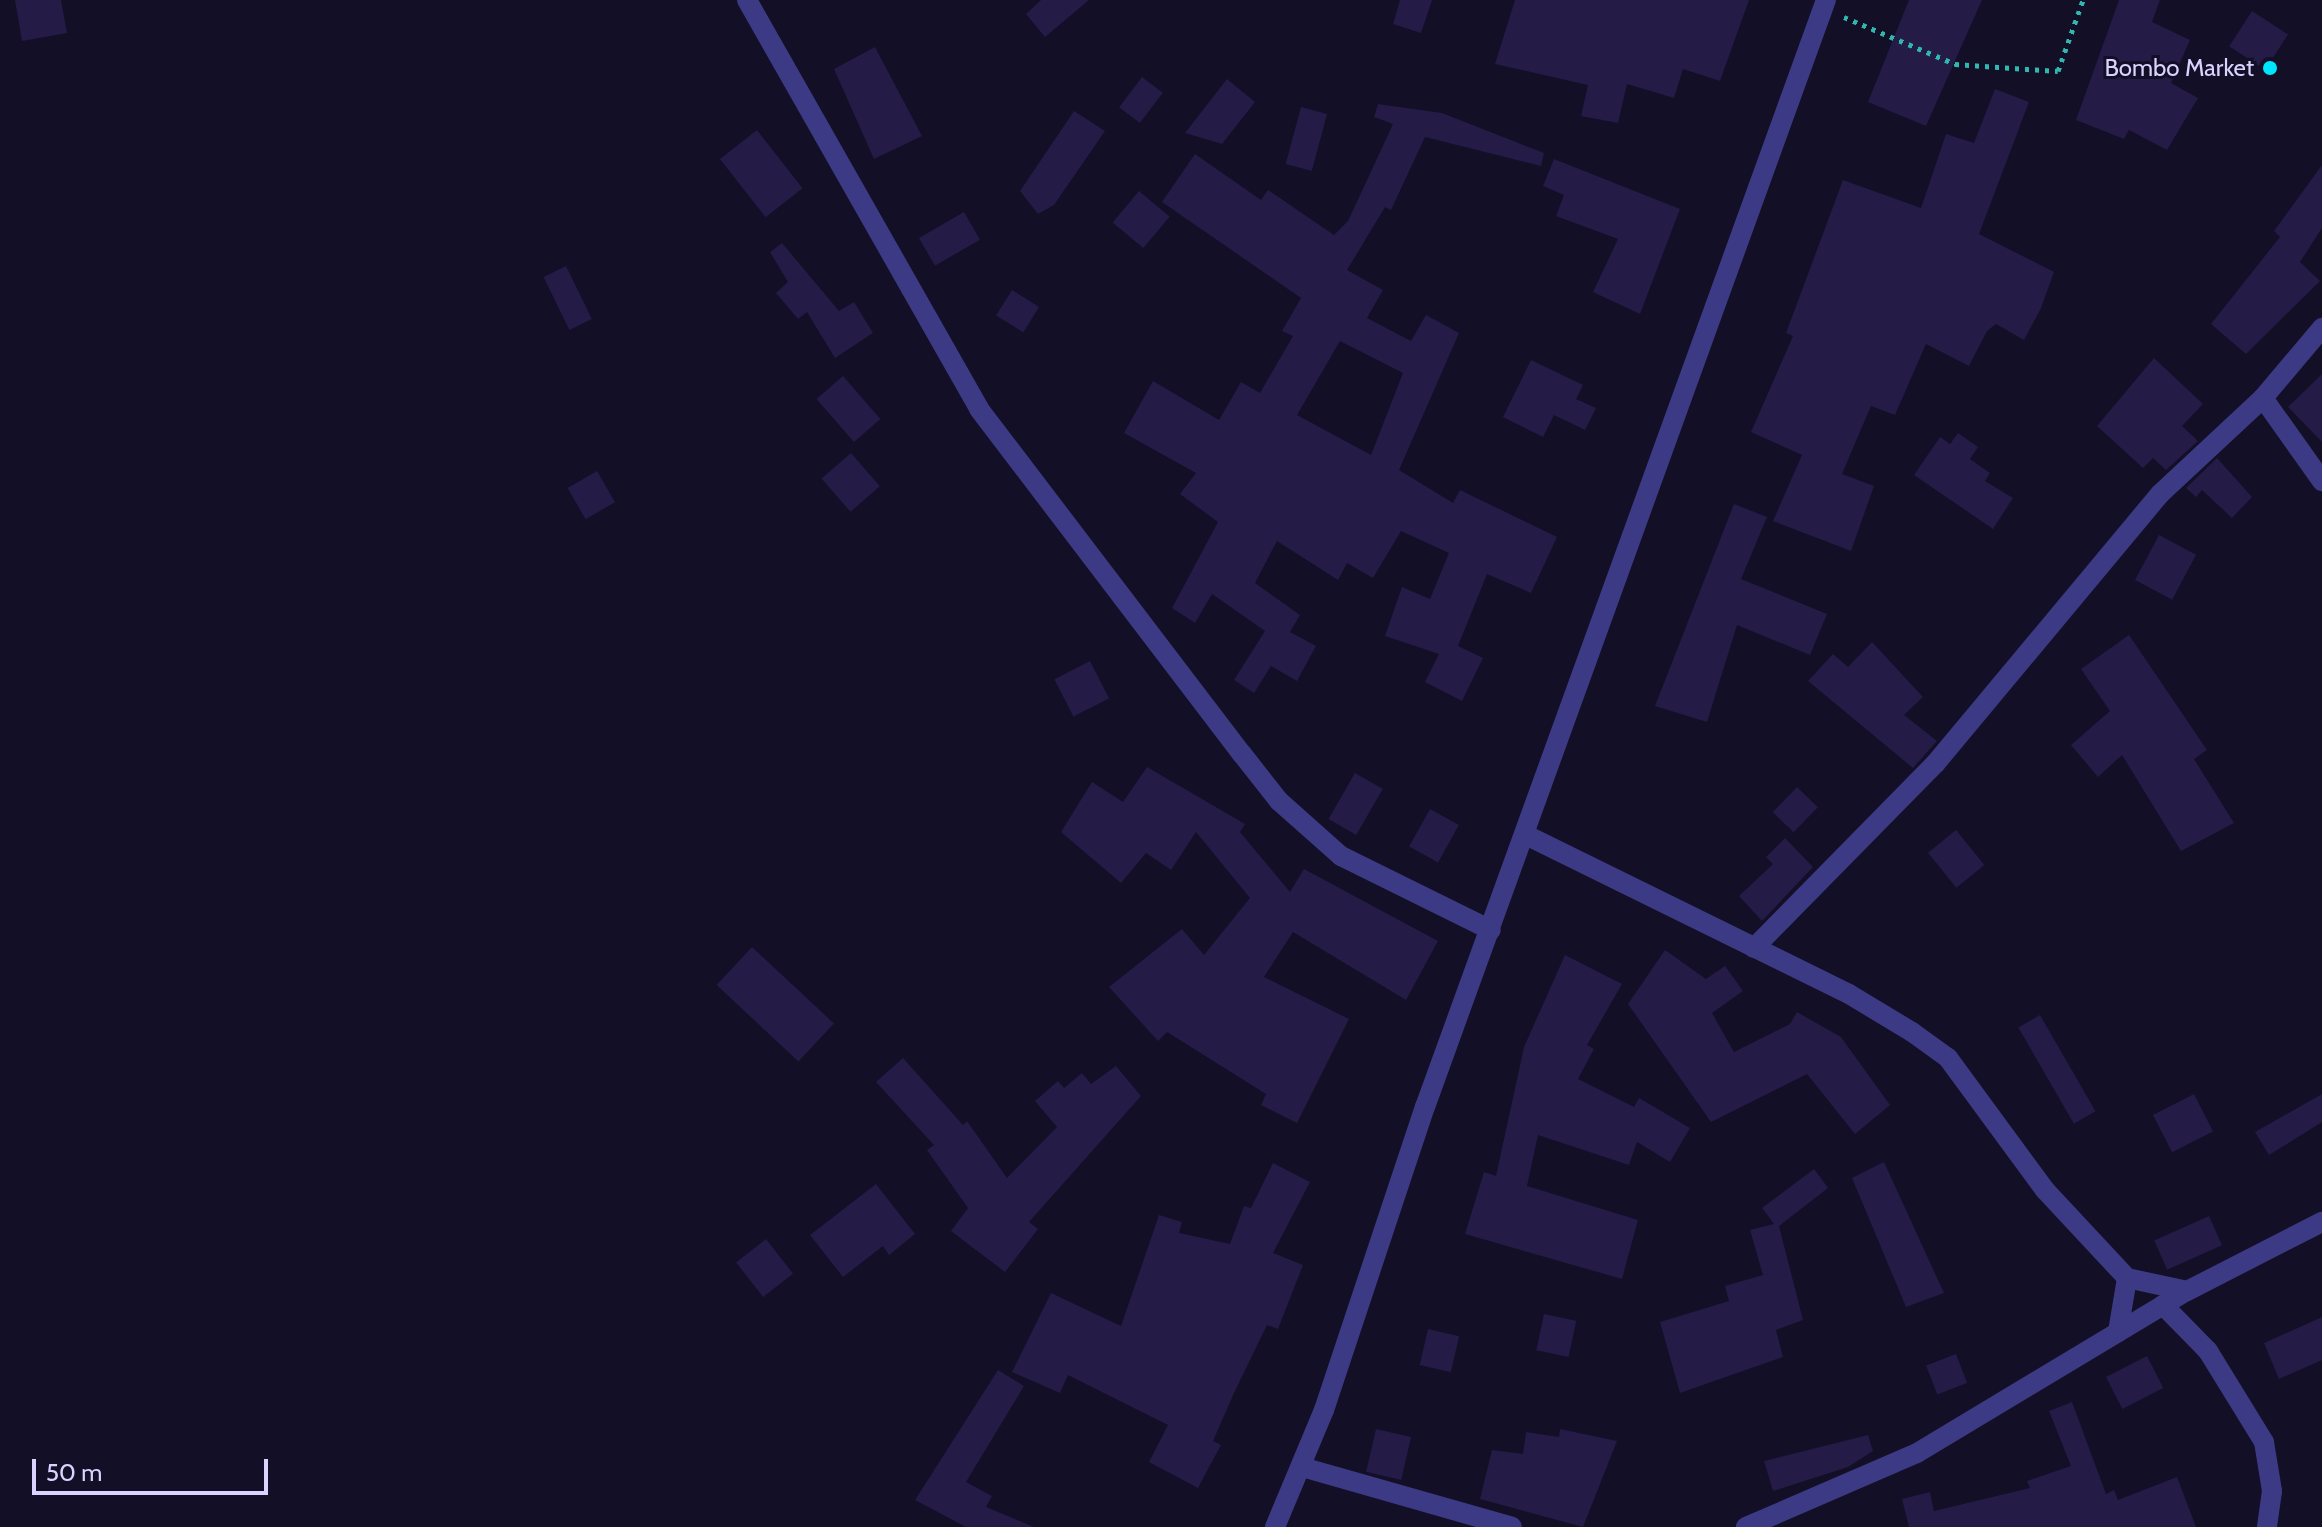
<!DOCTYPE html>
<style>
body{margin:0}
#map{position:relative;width:2322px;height:1527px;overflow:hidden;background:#130f26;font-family:Cabin,sans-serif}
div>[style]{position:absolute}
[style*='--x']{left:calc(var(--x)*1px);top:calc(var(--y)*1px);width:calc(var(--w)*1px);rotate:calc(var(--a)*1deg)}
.building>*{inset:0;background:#241b47;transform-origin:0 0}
.path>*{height:5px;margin-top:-2.5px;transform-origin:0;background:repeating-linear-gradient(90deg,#2fb8b0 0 4px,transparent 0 10px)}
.minor>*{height:20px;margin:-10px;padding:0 10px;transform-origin:10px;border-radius:10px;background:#3d3a85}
.dots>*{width:22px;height:22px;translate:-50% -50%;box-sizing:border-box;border:4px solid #130f26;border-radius:50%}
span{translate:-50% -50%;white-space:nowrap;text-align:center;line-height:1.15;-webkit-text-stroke:6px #130f26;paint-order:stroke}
.poi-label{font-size:24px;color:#d9d4ff}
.right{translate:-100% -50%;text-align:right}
.scale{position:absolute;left:32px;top:1459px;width:236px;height:36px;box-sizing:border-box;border:4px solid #d9d4ff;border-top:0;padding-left:10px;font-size:24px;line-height:28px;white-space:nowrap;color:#d9d4ff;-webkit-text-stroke:6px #130f26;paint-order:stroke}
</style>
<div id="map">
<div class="building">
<div style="clip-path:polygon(15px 0,61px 0,67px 33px,22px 41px)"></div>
<div style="clip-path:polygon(1041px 0,1089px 0,1045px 37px,1026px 14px)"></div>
<div style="clip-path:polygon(1400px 0,1432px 0,1421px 33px,1393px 24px)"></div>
<div style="clip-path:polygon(1515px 0,1749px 0,1720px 81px,1683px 69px,1674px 98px,1627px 84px,1618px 123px,1581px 116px,1588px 85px,1495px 64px)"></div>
<div style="clip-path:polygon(1909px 0,1982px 0,1926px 126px,1868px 102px)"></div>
<div style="clip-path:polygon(2119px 0,2160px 0,2152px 22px,2190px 40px,2171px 83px,2198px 98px,2167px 150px,2129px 130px,2124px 139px,2076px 120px)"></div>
<div style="left:2252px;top:11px;width:43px;height:42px;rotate:33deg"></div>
<div style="clip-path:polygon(875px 47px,922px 136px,874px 159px,834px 69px)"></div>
<div style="left:1142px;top:77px;width:26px;height:38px;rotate:37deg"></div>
<div style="clip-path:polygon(1227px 79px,1255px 102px,1222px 144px,1185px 133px)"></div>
<div style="clip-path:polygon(1995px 89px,2029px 102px,1979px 234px,2054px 272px,2041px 308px,2024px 340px,1996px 324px,1987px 331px,1969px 366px,1926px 344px,1895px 415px,1871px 406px,1842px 474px,1874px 486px,1851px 551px,1773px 521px,1802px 455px,1751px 432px,1793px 336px,1786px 333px,1843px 180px,1921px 208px,1946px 134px,1974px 143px)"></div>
<div style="clip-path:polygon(evenodd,1378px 104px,1442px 113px,1544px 153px,1541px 166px,1425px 137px,1391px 210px,1385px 207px,1347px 270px,1383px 290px,1367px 318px,1411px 341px,1426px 315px,1459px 333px,1399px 470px,1453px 503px,1460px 490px,1557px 537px,1531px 593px,1487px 574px,1458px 646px,1483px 658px,1462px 701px,1425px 682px,1439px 654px,1385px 636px,1402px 587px,1430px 599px,1449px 553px,1401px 531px,1373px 578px,1347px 563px,1338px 580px,1277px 541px,1255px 583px,1300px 615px,1290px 632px,1316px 646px,1297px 681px,1271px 666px,1254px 693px,1234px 680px,1265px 631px,1212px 594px,1195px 623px,1172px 608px,1218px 522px,1180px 494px,1196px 473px,1124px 433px,1153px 381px,1219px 420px,1241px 382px,1260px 393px,1293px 336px,1282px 331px,1301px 298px,1162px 202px,1195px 154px,1261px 200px,1268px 190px,1334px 235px,1348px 221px,1393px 124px,1374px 117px,1378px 104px,1340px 341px,1403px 373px,1371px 455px,1297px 415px,1340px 341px)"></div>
<div style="left:1301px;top:107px;width:27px;height:59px;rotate:15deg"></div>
<div style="clip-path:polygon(1074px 111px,1105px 131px,1054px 205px,1038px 214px,1020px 191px)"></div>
<div style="left:757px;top:130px;width:74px;height:47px;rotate:52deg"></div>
<div style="clip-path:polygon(1554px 159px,1680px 209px,1640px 314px,1593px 292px,1618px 239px,1556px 216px,1564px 195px,1543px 186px)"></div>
<div style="clip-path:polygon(2322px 165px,2322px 228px,2300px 262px,2320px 281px,2246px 354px,2211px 324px,2280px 237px,2274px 231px)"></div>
<div style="left:1139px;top:191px;width:40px;height:41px;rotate:40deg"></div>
<div style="left:964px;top:212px;width:32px;height:52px;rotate:60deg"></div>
<div style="clip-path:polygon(782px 243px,839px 311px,854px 302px,873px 333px,835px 358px,807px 312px,798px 319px,776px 293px,788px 282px,770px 252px)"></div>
<div style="left:566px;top:266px;width:59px;height:25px;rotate:64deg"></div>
<div style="left:1012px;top:290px;width:32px;height:30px;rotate:32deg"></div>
<div style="clip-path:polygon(2154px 358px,2203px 404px,2182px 426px,2198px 441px,2166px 470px,2153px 458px,2143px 468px,2097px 426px)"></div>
<div style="clip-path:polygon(1531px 360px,1583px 385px,1576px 399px,1596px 408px,1585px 430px,1554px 415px,1543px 437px,1503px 417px)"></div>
<div style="clip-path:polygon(2322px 374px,2322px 442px,2288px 407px)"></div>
<div style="left:843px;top:376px;width:57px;height:35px;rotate:49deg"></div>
<div style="clip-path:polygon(1958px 433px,1978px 447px,1970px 459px,1990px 473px,1985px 481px,2013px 498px,1993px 529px,1914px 475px,1940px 437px,1950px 444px)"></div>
<div style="left:851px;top:453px;width:44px;height:39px;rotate:49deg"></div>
<div style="clip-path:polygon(2217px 458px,2252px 497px,2232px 518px,2202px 490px,2196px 497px,2186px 488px)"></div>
<div style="left:597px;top:471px;width:36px;height:34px;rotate:60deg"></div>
<div style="clip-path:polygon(1734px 504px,1767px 517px,1741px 579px,1827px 614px,1810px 655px,1737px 625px,1707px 722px,1655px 706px)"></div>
<div style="left:2159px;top:535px;width:42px;height:51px;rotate:28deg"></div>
<div style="clip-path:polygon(2129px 635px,2207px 750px,2194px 759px,2234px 823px,2181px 851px,2122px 755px,2098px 777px,2071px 745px,2110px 711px,2081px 669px)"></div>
<div style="clip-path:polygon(1872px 642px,1923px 697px,1904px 715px,1937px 741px,1913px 768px,1808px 681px,1833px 654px,1848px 667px)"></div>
<div style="left:1090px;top:661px;width:42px;height:40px;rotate:63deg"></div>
<div style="clip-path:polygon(1147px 767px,1245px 824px,1240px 832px,1290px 892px,1304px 869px,1438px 941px,1406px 1000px,1293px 932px,1264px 977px,1349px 1019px,1297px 1123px,1261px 1105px,1266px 1094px,1167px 1032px,1158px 1041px,1109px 987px,1182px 929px,1204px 955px,1250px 898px,1196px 832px,1171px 870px,1146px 853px,1121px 883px,1061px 832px,1092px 782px,1123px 802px)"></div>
<div style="left:1355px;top:773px;width:32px;height:53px;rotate:30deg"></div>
<div style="left:1797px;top:787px;width:29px;height:35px;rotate:44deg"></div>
<div style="left:1430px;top:809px;width:33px;height:43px;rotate:29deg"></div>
<div style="left:1956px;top:830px;width:45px;height:36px;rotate:51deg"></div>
<div style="clip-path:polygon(1785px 838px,1813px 867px,1762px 921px,1739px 896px,1773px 864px,1766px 857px)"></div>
<div style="left:752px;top:947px;width:112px;height:52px;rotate:43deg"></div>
<div style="clip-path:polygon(1665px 950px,1706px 979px,1725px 966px,1743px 991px,1712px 1013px,1734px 1052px,1790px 1024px,1797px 1012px,1841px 1037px,1890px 1105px,1855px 1134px,1807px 1074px,1711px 1122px,1628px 1004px)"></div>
<div style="clip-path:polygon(1565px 955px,1622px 984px,1587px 1045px,1594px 1049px,1578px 1079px,1634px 1107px,1639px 1098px,1690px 1128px,1670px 1162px,1637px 1142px,1629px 1165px,1538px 1135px,1527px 1186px,1638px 1220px,1622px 1279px,1465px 1234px,1484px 1172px,1496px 1176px,1524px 1047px)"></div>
<div style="left:2040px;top:1015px;width:111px;height:25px;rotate:60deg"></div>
<div style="clip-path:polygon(903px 1058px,963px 1125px,967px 1121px,1007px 1178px,1057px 1127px,1035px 1101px,1058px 1081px,1064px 1088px,1082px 1073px,1091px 1084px,1116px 1066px,1141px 1096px,1029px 1222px,1038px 1229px,1005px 1272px,951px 1231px,968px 1208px,927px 1150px,934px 1145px,876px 1082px)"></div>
<div style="left:2194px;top:1094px;width:42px;height:46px;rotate:63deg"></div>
<div style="clip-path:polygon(2322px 1094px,2322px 1122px,2269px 1155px,2255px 1132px)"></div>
<div style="clip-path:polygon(1884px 1162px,1944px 1293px,1906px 1307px,1852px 1178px)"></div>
<div style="clip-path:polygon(1273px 1163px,1310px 1182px,1273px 1253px,1303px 1265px,1278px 1329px,1267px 1325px,1234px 1393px,1213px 1441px,1221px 1445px,1198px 1488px,1149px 1462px,1168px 1425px,1068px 1375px,1060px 1393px,1012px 1372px,1051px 1293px,1121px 1326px,1159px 1215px,1182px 1222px,1179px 1233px,1230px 1244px,1244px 1206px,1251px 1208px)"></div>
<div style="clip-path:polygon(1814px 1169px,1828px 1188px,1779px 1226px,1803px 1320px,1776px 1330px,1783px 1357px,1680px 1393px,1660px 1322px,1729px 1301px,1725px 1286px,1763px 1275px,1750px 1230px,1774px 1224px,1762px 1208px)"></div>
<div style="clip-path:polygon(876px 1184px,915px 1234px,889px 1255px,883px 1246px,843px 1277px,810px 1235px)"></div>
<div style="left:2209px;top:1216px;width:32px;height:60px;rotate:66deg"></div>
<div style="left:766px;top:1239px;width:44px;height:38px;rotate:52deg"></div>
<div style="left:1544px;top:1314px;width:33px;height:37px;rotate:12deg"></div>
<div style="clip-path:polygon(2322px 1317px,2322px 1360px,2279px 1379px,2264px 1343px)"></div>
<div style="left:1428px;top:1329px;width:32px;height:37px;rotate:13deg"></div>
<div style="left:1956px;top:1354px;width:31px;height:32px;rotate:69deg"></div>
<div style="left:2147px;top:1356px;width:36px;height:46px;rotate:63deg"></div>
<div style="clip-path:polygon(998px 1370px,1024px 1386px,966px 1482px,992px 1496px,986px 1507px,1034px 1527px,966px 1527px,915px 1500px)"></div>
<div style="clip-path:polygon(2072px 1402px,2106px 1494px,2114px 1490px,2118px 1500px,2177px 1477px,2196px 1527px,1909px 1527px,1902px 1499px,1930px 1492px,1934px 1511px,2030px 1488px,2027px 1481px,2071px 1466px,2049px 1411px)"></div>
<div style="left:1376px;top:1429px;width:36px;height:44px;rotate:13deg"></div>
<div style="clip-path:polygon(1560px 1429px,1617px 1441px,1583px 1527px,1480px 1499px,1492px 1450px,1523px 1454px,1526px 1432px,1559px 1437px)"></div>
<div style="clip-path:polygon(1868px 1435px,1873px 1451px,1848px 1467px,1773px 1491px,1764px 1461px)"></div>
</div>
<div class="path">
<div style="--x:1844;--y:17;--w:121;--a:22.9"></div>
<div style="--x:1955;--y:64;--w:103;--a:3.9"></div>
<div style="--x:2058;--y:71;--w:75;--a:-70.6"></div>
</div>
<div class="minor">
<div style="--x:747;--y:0;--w:470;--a:60.4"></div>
<div style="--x:979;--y:409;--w:434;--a:52.7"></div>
<div style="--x:1242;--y:754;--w:60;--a:51.8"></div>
<div style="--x:1279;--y:801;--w:83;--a:41.6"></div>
<div style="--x:1341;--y:856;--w:167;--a:26.3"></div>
<div style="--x:2263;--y:398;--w:102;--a:54.6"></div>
<div style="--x:1526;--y:835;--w:360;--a:26.2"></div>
<div style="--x:1849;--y:994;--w:74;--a:31.1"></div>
<div style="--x:1912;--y:1032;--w:44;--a:35.8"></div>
<div style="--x:1948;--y:1058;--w:164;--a:53.7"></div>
<div style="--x:2045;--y:1190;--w:120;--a:47"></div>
<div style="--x:2127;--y:1278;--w:61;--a:12.2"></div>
<div style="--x:1754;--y:948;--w:258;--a:-45.5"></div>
<div style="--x:1935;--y:764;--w:351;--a:-50.2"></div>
<div style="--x:2160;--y:494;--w:141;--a:-43"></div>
<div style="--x:2263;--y:398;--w:92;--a:-49.9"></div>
<div style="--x:2163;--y:1305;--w:64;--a:45.6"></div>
<div style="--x:2208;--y:1351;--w:107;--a:58.4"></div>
<div style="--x:2264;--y:1442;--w:50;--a:80.7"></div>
<div style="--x:2272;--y:1491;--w:36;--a:98"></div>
<div style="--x:2118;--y:1332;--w:55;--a:-80.5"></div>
<div style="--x:1302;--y:1467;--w:218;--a:15.9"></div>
<div style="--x:1275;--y:1527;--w:127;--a:-67.3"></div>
<div style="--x:1324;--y:1410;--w:319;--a:-71.6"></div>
<div style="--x:1425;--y:1107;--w:1177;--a:-70.09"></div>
<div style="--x:1746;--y:1527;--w:186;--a:-23.4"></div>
<div style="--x:1917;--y:1453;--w:315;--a:-31"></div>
<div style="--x:2187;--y:1291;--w:152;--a:-27.1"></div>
</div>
<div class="dots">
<div style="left:2270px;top:68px;background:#00e5ff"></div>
</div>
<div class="poi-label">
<span class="right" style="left:2254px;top:68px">Bombo Market</span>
</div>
<div class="scale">50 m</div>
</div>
